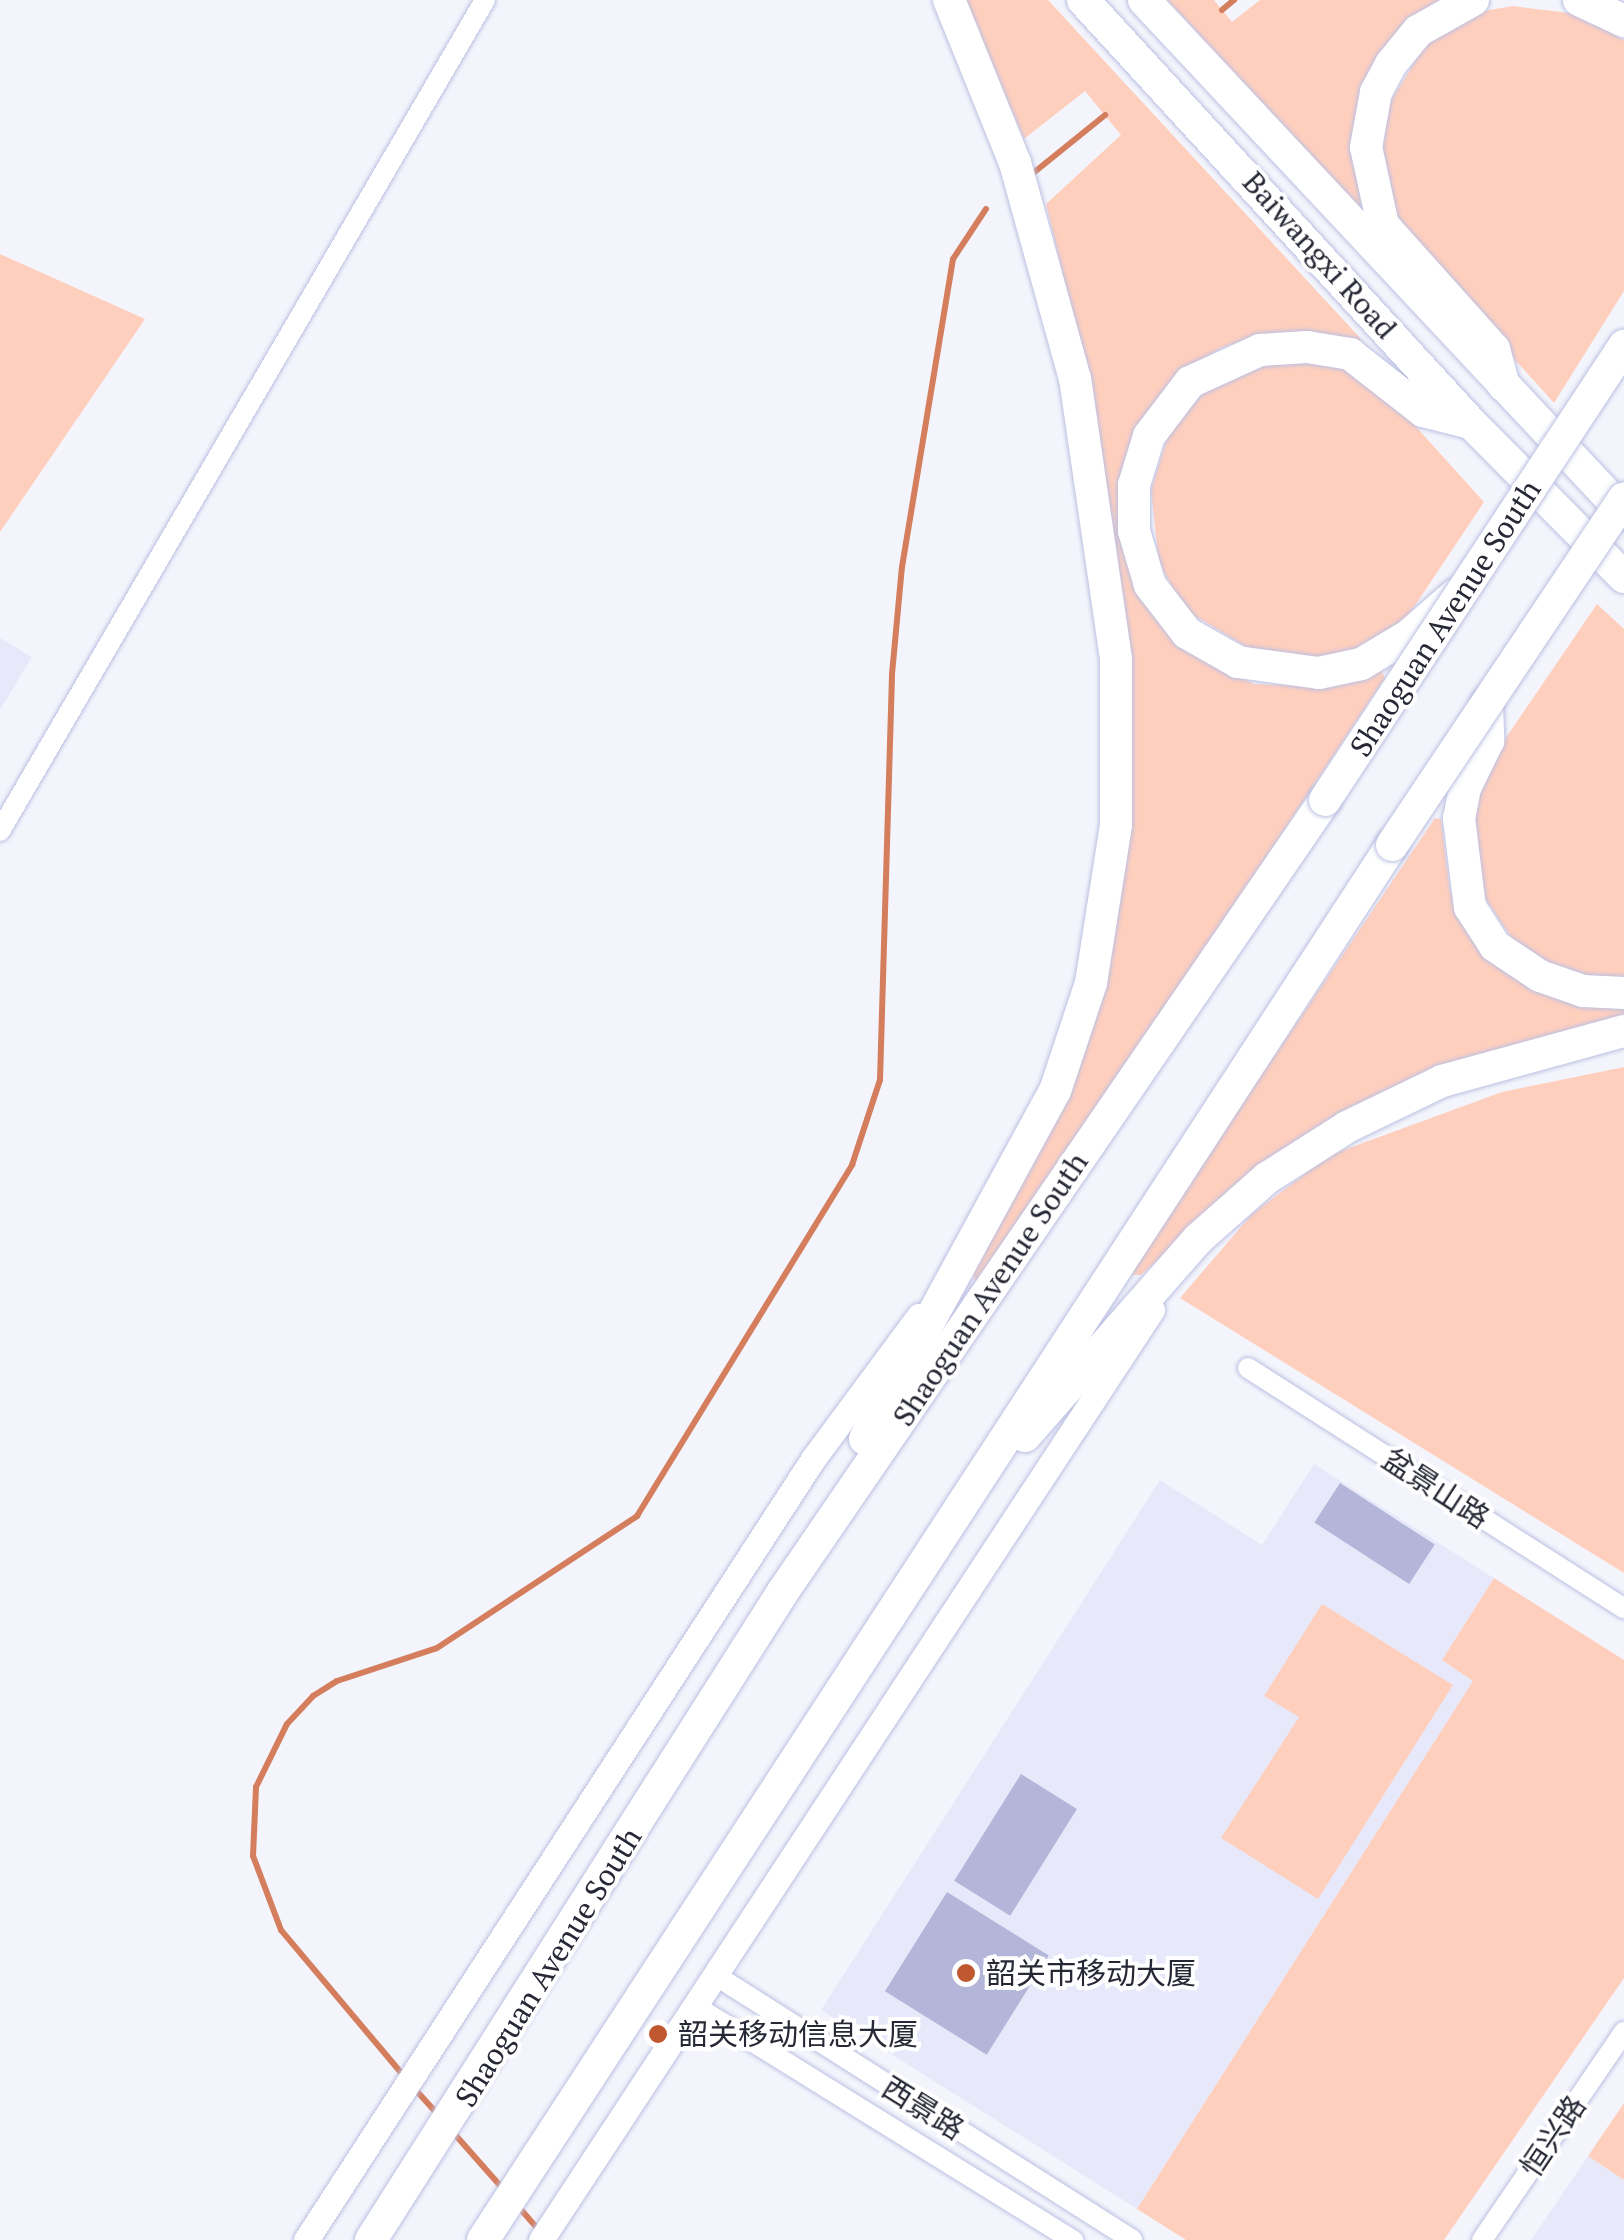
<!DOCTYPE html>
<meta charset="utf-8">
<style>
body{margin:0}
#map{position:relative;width:1624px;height:2240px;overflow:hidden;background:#f4f5fc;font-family:"PT Serif","Noto Sans SC",serif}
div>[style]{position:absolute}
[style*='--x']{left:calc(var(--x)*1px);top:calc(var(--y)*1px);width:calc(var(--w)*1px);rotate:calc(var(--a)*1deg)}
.built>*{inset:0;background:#e7e9fb}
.green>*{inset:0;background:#ffcfbe}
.stream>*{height:6px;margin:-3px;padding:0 3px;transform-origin:3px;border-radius:3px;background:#d47e5d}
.building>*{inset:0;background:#b3b6d9;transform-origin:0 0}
.roads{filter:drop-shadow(0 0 2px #bcc0e2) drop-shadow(0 0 2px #bcc0e2)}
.minor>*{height:20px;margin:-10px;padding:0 10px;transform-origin:10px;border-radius:10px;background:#fff}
.tertiary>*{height:25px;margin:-12.5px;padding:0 12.5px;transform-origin:12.5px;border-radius:12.5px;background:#fff}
.primary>*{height:32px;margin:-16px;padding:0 16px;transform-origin:16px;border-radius:16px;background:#fff}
.trunk>*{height:32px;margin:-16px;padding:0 16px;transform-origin:16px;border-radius:16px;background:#fff}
.bridges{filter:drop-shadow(0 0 2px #bcc0e2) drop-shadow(0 0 2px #bcc0e2)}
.trunk-bridge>*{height:32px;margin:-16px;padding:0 16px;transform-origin:16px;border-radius:16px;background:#fff}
.dots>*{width:28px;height:28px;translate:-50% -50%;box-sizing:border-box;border:5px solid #fff;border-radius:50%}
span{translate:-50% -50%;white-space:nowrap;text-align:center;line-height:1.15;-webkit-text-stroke:8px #fff;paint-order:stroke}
.street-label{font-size:30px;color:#262835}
.poi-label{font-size:30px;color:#262835}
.left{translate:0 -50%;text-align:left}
</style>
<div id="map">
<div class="built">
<div style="clip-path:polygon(0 638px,32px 657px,0 710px)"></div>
<div style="clip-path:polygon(1314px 1464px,1494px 1578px,1442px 1660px,1474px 1680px,1137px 2209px,821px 2010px,1160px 1480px,1262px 1545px)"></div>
<div style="clip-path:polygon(1588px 2156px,1624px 2180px,1624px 2240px,1531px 2240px)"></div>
</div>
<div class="green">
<div style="clip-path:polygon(965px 0,1048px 0,1362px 340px,1255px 337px,1223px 347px,1185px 370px,1143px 420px,1144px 603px,1178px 646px,1254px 684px,1331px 687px,1381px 670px,1385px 678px,990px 1273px,976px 1284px,973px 1274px,1062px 1107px,1095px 1022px,1129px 816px,1087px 375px,1046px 204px,1121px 135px,1085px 91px,1024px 139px)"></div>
<div style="clip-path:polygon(1167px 0,1214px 0,1232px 22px,1260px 0,1439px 0,1412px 20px,1355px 144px,1361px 209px)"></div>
<div style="clip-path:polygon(1513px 6px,1577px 14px,1624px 40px,1624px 291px,1554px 403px,1394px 226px,1382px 159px,1389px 104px,1420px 53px,1439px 33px,1483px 11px)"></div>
<div style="clip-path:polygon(0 254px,145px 319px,0 532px)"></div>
<div style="clip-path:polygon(1326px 362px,1371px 377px,1484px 502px,1402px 625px,1371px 645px,1313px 661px,1257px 653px,1185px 610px,1159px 563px,1151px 490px,1169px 432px,1217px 378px,1271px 363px)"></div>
<div style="clip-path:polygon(1597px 604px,1624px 629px,1624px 982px,1565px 972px,1515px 943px,1483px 895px,1472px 823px,1484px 770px)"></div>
<div style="clip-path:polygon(1435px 818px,1441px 819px,1450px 890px,1466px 930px,1624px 1004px,1624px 1018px,1555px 1034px,1200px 1222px,1141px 1275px,1133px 1275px,1133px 1265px)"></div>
<div style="clip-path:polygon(1624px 1067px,1624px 1573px,1180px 1298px,1252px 1214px,1330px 1155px,1502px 1092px)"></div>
<div style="clip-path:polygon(1494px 1578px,1624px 1660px,1624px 1978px,1444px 2240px,1186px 2240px,1137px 2209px,1473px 1681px,1442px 1660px)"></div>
<div style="clip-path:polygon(1322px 1604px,1453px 1685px,1318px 1899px,1221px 1838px,1299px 1717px,1264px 1696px)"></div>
<div style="clip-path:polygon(1624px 2103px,1624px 2180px,1588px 2156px)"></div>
</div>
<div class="stream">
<div style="--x:1222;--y:10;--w:16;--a:-40"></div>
<div style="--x:1032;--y:174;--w:94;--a:-38.9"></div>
<div style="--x:403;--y:2075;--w:189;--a:-130.1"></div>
<div style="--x:281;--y:1930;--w:79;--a:-110.7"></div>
<div style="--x:253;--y:1856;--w:69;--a:-87.5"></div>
<div style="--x:256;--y:1787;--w:70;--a:-63.8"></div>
<div style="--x:287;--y:1724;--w:38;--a:-47"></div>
<div style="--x:313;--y:1696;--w:28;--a:-32"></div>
<div style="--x:337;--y:1681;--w:105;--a:-18.3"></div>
<div style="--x:437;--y:1648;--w:240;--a:-33.4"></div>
<div style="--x:637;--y:1516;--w:412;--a:-58.5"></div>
<div style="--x:852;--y:1165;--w:89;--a:-71.8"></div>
<div style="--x:880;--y:1080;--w:406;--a:-88.3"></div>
<div style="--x:892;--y:674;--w:107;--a:-84.7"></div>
<div style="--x:902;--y:567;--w:312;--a:-80.6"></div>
<div style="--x:953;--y:259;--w:60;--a:-56.6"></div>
<div style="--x:414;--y:2088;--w:38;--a:48"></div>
<div style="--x:451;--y:2130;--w:81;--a:48.5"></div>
<div style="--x:517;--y:2205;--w:32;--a:49"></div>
</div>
<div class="building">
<div style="left:1340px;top:1483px;width:113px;height:47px;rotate:33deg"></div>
<div style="left:1021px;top:1774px;width:66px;height:126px;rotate:32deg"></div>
<div style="left:947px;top:1892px;width:120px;height:117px;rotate:32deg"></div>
</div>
<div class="roads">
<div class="minor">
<div style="--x:0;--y:831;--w:962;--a:-59.73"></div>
<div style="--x:1248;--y:1368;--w:446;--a:32.6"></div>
<div style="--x:715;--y:1975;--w:494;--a:32.4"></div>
<div style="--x:695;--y:2006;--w:445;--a:31.8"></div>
<div style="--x:1482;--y:2240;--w:252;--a:-55.7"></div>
</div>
<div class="tertiary">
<div style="--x:306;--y:2240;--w:931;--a:-57.01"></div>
<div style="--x:813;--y:1459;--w:178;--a:-53.5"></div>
<div style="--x:541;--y:2240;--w:1113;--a:-56.7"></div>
</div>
<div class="primary">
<div style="--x:1083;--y:0;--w:574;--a:47.47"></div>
<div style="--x:1471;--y:423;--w:217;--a:45.2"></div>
<div style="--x:1144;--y:0;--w:703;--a:46.9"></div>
</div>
<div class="trunk">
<div style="--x:1473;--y:0;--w:63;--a:150.6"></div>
<div style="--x:1418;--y:31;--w:43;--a:129.3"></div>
<div style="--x:1391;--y:64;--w:32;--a:118"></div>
<div style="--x:1376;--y:92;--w:56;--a:100.3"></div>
<div style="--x:1366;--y:147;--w:80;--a:77.7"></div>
<div style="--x:1383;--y:225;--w:166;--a:48.2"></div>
<div style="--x:1494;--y:349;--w:38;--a:75"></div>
<div style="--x:1579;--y:0;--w:50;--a:25"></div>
<div style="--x:1455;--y:595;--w:62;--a:138.9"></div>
<div style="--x:1408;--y:636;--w:55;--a:149.2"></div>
<div style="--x:1361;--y:664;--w:43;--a:167.9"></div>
<div style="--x:1319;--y:673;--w:82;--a:-172.3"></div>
<div style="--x:1238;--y:662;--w:59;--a:-150.4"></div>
<div style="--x:1187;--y:633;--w:61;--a:-127.6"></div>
<div style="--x:1150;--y:585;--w:56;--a:-106.5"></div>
<div style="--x:1134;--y:531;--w:46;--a:-90"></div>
<div style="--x:1134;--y:485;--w:51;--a:-73"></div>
<div style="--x:1149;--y:436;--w:68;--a:-52.8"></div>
<div style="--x:1190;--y:382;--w:77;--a:-24.6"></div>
<div style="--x:1260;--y:350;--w:47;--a:-3.7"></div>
<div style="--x:1307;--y:347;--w:44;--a:9.2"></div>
<div style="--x:1350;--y:354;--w:93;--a:38"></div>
<div style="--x:1423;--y:411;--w:49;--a:14"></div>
<div style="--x:1487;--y:703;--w:38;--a:88"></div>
<div style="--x:1488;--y:741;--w:52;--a:116.1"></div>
<div style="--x:1465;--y:788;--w:31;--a:101"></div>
<div style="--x:1459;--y:818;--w:90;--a:83"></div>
<div style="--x:1470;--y:907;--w:46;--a:57.3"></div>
<div style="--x:1495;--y:946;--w:54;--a:33.7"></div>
<div style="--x:1540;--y:976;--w:46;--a:19.2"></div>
<div style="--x:1583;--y:991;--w:41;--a:2.8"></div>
<div style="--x:1025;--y:1436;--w:262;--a:-48.7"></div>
<div style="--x:1198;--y:1239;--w:92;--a:-41.5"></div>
<div style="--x:1267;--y:1178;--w:95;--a:-32.5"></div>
<div style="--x:1347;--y:1127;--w:106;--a:-25.8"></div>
<div style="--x:1442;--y:1081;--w:189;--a:-15.4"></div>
<div style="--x:865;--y:1439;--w:396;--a:-61.4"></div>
<div style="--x:1055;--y:1091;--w:114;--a:-71.6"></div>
<div style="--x:1091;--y:983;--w:160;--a:-81"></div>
<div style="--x:1116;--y:825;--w:166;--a:-90"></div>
<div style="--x:1116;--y:659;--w:283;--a:-98.3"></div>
<div style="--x:1075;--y:379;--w:224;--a:-105.5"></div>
<div style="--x:1015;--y:163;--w:176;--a:-112"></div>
<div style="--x:371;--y:2240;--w:767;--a:-57.57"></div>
<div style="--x:782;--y:1593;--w:961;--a:-55.6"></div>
<div style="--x:483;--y:2240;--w:1665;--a:-56.91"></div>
</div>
</div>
<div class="bridges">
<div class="trunk-bridge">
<div style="--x:1325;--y:800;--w:544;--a:-56.63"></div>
<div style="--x:1392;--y:845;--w:417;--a:-56.2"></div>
</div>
</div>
<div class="dots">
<div style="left:966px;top:1973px;background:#bf582e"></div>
<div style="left:658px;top:2034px;background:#bf582e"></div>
</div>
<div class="street-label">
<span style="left:1320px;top:255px;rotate:48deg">Baiwangxi Road</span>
<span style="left:1445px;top:618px;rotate:-57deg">Shaoguan Avenue South</span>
<span style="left:990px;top:1289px;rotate:-56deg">Shaoguan Avenue South</span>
<span style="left:1436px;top:1488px;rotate:33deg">盆景山路</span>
<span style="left:548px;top:1967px;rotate:-58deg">Shaoguan Avenue South</span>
<span style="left:923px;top:2108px;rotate:32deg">西景路</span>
<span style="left:1553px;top:2136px;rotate:-56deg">恒兴路</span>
</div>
<div class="poi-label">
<span class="left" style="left:986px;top:1973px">韶关市移动大厦</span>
<span class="left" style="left:678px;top:2034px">韶关移动信息大厦</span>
</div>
</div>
